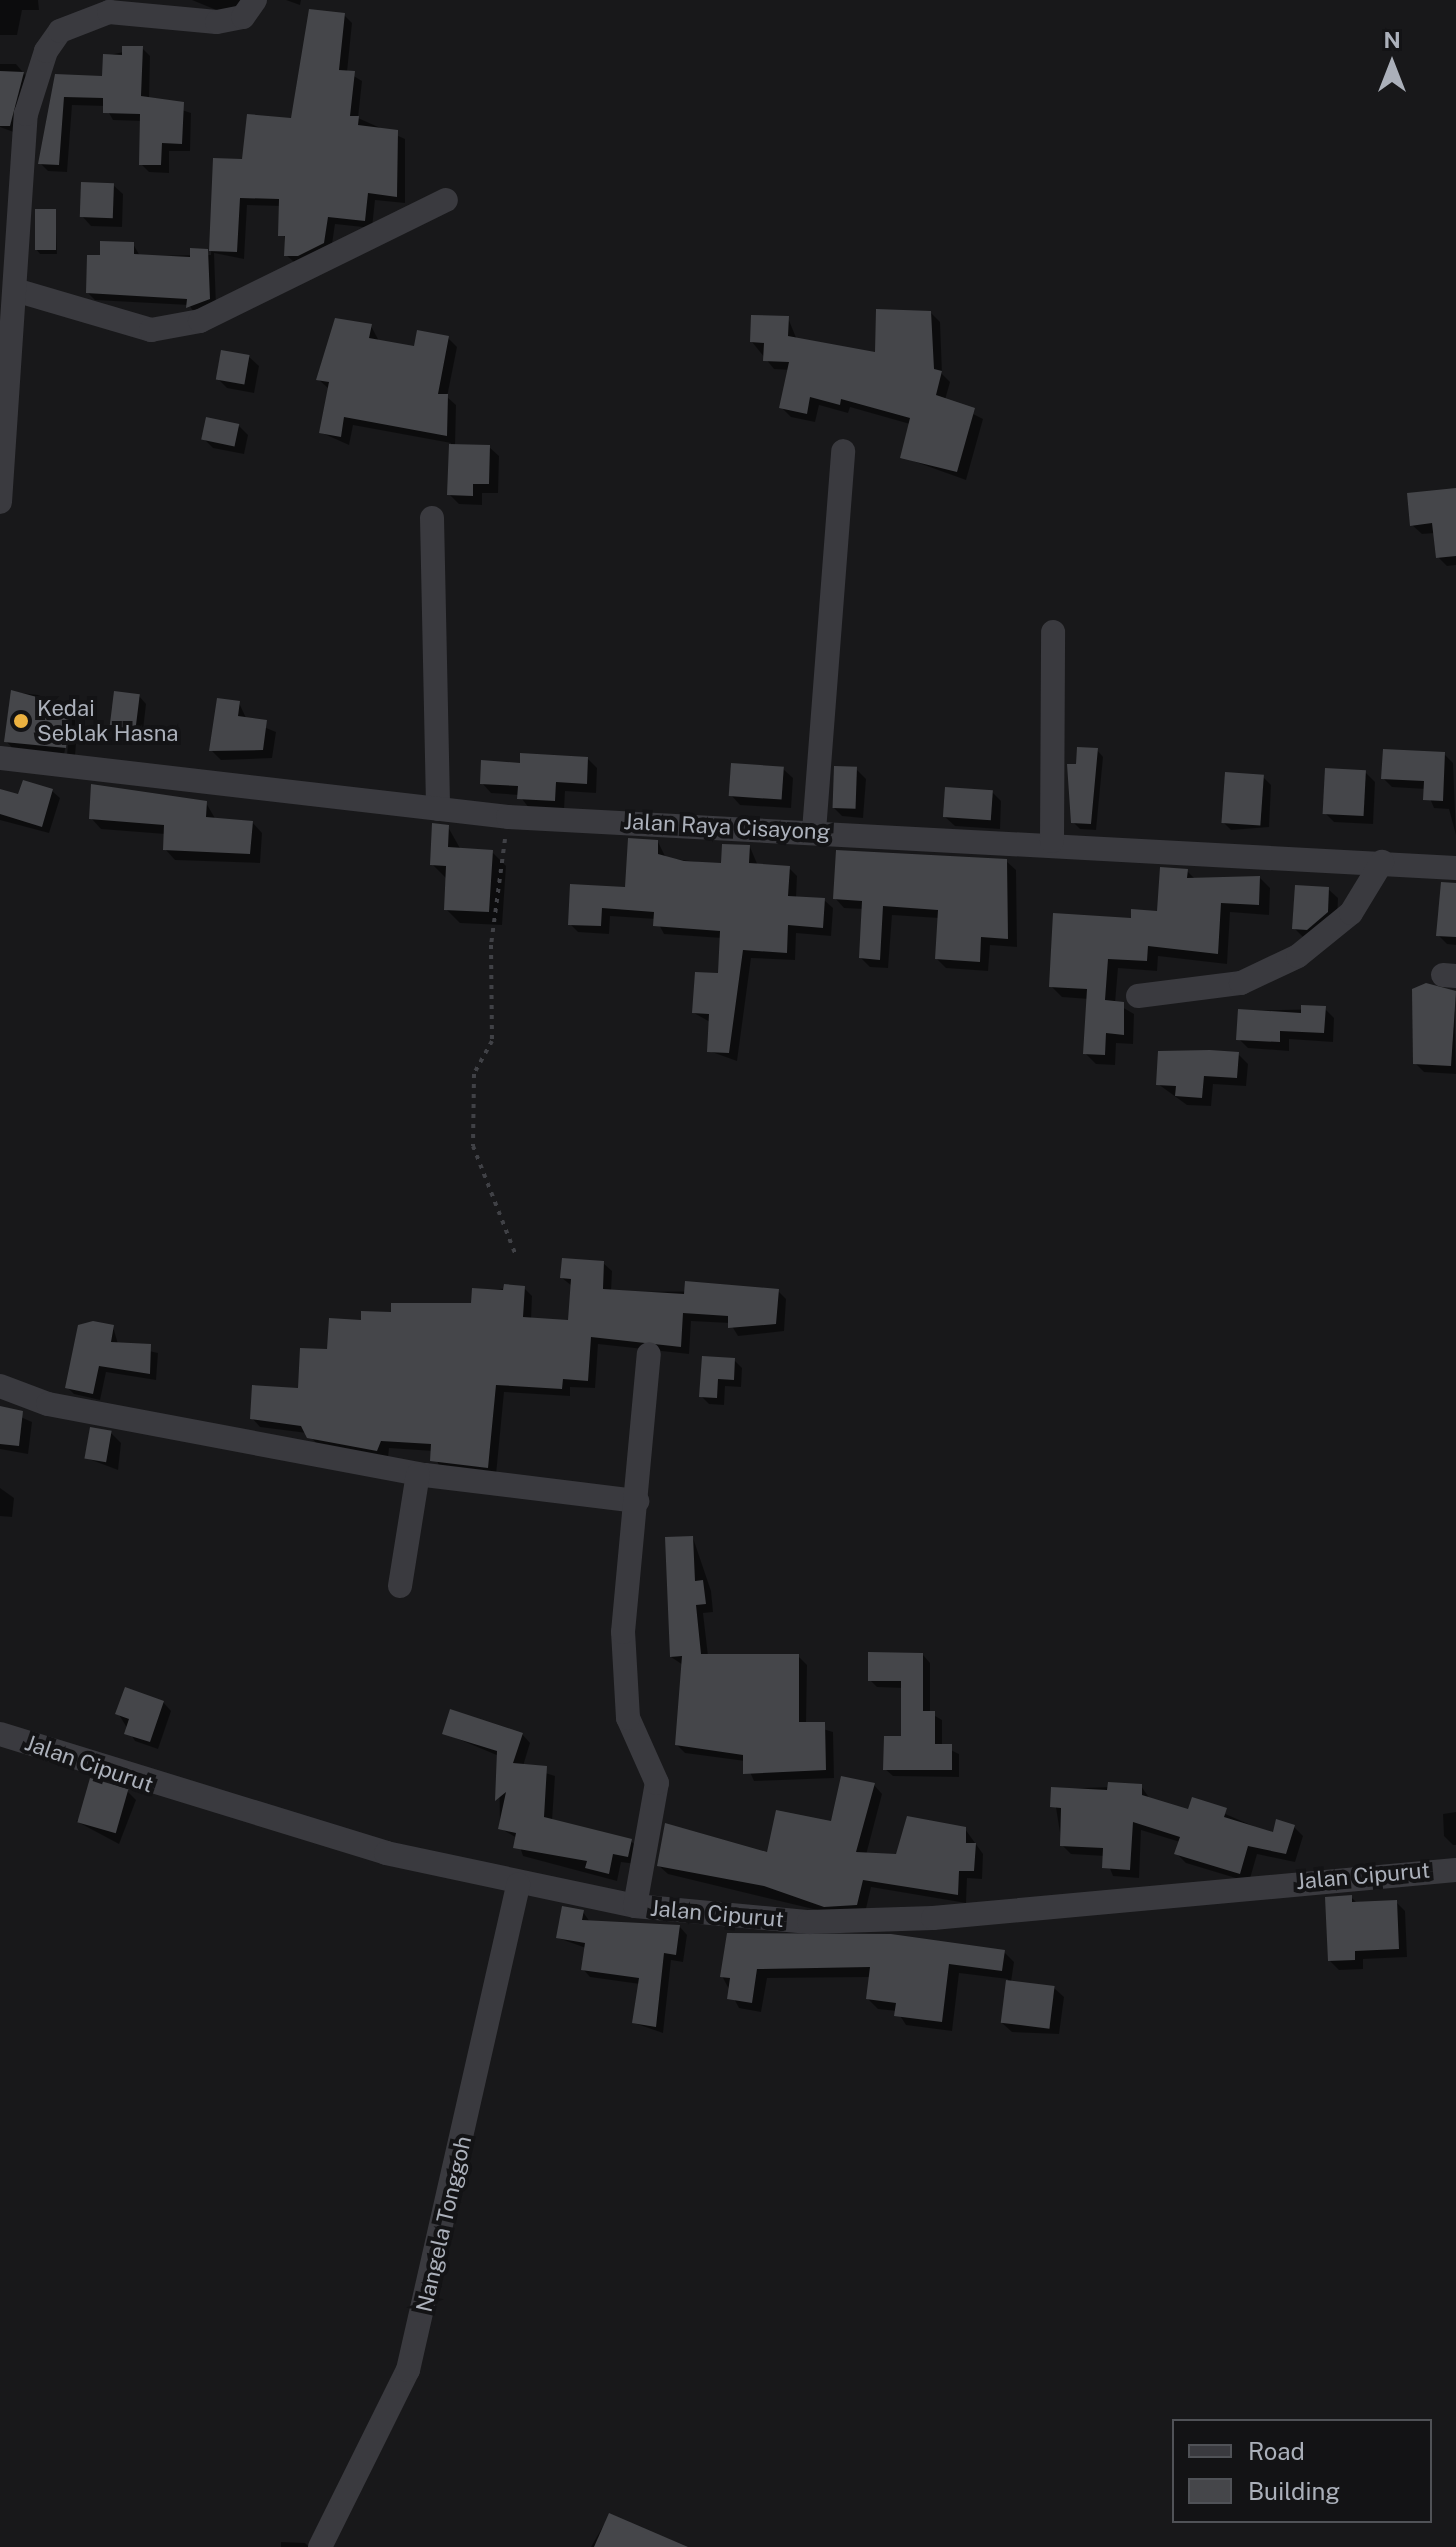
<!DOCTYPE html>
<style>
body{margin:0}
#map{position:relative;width:1456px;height:2547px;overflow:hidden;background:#18181a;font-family:"Public Sans",sans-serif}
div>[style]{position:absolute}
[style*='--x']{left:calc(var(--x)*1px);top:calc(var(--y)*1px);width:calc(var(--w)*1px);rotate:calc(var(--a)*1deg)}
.shadow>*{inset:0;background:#0007}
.building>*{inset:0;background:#45464a;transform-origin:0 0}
.path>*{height:4px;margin-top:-2px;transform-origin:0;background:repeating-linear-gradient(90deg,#404146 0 4px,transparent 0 10px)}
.minor>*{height:24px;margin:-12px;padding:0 12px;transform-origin:12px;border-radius:12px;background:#3a3a3f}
.dots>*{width:22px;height:22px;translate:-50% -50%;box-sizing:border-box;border:4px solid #131315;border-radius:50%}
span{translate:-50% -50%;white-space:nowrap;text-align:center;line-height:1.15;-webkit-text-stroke:8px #131315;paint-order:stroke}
.poi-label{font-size:22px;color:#abb0ba}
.left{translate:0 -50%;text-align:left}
.street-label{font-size:22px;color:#abb0ba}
.legend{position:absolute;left:1172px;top:2419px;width:260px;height:104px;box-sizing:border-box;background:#131315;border:2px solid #505257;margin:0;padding:10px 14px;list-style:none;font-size:24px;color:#abb0ba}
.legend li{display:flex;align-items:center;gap:16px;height:40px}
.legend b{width:40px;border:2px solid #505257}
.north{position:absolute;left:1352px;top:24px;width:80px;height:80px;-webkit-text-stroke:6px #131315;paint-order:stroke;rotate:0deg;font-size:22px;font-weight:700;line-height:32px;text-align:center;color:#abb0ba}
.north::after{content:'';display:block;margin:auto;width:28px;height:36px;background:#abb0ba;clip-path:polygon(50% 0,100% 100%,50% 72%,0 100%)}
</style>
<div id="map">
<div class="shadow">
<div style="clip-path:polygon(0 0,38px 0,39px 10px,22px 10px,17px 35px,0 35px)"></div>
<div style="clip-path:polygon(192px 0,243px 0,241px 11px,226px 14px)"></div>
<div style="clip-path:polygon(286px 0,301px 0,300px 5px)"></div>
<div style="clip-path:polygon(344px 15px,352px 23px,347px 72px,362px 81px,358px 118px,405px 139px,405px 203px,375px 200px,372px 228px,335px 224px,331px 251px,294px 262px,286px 255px,282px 206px,247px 205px,244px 259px,214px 253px,216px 306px,195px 314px,189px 305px,95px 300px,88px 293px,102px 257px,133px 244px,140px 256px,211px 255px,215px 160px,244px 161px,293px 120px)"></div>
<div style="clip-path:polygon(142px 48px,150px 56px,149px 99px,191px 113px,190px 151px,169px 151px,169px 173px,149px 172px,141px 164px,142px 121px,113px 120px,105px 106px,72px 105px,67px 172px,48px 171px,40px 163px,56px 76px,104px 78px,105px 56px)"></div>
<div style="clip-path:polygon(0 64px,16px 64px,32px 83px,19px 134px,0 127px)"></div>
<div style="clip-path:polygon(113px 185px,123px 194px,122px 227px,91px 226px,82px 216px)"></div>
<div style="clip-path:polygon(55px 211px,57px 254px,40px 254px,36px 249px)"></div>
<div style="clip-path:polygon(931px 313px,940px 322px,942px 374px,950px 382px,945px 400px,983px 419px,966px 480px,902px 457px,910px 424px,850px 407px,848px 413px,819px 405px,815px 422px,791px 417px,782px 408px,790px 370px,774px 369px,752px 342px,788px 318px,797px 340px,877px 354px)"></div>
<div style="clip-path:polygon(371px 326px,379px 341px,416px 348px,448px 338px,457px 347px,447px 397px,456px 405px,455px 446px,489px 447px,499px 456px,498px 493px,482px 493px,482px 505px,459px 504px,449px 494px,451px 443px,353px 425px,349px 445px,322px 433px,329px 389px,318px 379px)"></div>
<div style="clip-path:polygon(249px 357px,259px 366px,254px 393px,227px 388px,218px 379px)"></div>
<div style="clip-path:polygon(238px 425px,248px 435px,244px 454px,213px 448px,204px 439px)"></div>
<div style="clip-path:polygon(1456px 493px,1456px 565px,1447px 566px,1438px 557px,1435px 533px,1422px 534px,1412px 525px)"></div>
<div style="clip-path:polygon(13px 692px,38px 695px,69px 707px,78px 717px,75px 756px,67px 755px,71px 713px,64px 755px,15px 751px,6px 741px)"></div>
<div style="clip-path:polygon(139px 696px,146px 704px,142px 739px,118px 736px,110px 728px)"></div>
<div style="clip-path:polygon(239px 703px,247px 720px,276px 732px,272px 758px,221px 760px,212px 751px)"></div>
<div style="clip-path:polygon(1097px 750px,1103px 757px,1096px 830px,1080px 829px,1073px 822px)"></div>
<div style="clip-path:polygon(1444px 754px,1453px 763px,1456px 835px,1449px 809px,1434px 808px,1426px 789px,1392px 787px,1383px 778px)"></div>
<div style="clip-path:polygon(588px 759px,597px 768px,596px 793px,565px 791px,564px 810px,529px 808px,519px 795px,491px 793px,482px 783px,521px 765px)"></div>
<div style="clip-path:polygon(783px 769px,793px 778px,791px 808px,740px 805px,731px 795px)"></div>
<div style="clip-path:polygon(856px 769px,866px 779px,863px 818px,842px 816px,833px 807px)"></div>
<div style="clip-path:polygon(1365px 772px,1375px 782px,1373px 824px,1334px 822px,1325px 813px)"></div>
<div style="clip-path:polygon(1263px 777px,1271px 785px,1269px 827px,1231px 830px,1223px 822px)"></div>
<div style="clip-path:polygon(0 791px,19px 796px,52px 791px,60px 798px,49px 833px,0 820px)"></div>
<div style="clip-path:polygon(992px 792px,1001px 801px,1000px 829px,955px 826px,945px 817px)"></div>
<div style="clip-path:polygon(206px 803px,216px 820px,252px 822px,262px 833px,260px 863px,175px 860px,165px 849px,165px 834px,101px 829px,91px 818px)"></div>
<div style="clip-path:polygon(448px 827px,461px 850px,492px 852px,506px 866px,502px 925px,460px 923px,446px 909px,446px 878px,432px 864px)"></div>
<div style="clip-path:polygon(658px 842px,666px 858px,722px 865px,750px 847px,758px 866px,789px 868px,797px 876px,796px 898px,824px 900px,833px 908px,831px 936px,796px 933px,795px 960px,751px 958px,737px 1061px,709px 1051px,710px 1022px,694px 1013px,720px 975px,722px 938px,664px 934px,656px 919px,610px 916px,609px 934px,578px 932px,570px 924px,627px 889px)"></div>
<div style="clip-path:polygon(1006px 861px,1016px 870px,1017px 947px,990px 945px,988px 971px,946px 968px,937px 959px,939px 918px,892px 915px,888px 968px,870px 967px,861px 958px,864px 909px,844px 908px,835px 898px)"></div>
<div style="clip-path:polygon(1187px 871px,1196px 880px,1260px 878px,1270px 888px,1269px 915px,1230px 912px,1227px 964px,1158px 956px,1157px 971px,1118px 968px,1115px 1003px,1134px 1014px,1133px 1044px,1116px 1043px,1115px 1065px,1096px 1064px,1085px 1053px,1089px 999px,1062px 997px,1051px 986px,1133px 920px,1159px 913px)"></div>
<div style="clip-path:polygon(1456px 885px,1456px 945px,1447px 944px,1438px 935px)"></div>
<div style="clip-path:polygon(1328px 889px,1338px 898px,1337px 922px,1304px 938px,1294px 928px)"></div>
<div style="clip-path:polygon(1454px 993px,1456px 1074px,1424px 1072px,1415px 1063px)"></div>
<div style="clip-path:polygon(1325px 1009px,1334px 1018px,1333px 1042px,1289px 1039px,1289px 1051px,1248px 1048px,1239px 1039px,1240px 1011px)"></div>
<div style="clip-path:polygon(1238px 1054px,1248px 1064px,1246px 1086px,1213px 1084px,1211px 1106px,1187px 1105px,1158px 1084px)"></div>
<div style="clip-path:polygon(603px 1263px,612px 1271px,611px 1292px,778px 1291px,786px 1299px,784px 1331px,738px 1336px,730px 1323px,691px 1321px,689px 1354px,598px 1344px,595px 1388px,570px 1387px,570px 1396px,504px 1392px,496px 1475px,440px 1468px,433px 1451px,389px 1448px,388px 1458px,318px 1445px,307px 1433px,260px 1427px,252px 1418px,300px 1390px,363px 1322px,473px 1304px,474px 1290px,524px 1288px,532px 1296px,531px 1320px,570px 1322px,572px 1286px,562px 1278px)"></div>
<div style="clip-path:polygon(113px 1327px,118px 1344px,158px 1353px,156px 1380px,106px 1372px,100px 1400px,74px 1394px,67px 1387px)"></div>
<div style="clip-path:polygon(734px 1360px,742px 1368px,741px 1387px,725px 1386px,724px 1405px,709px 1404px,701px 1396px)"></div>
<div style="clip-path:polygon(0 1408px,32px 1422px,28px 1454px,0 1449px)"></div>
<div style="clip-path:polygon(111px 1433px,121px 1443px,118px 1470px,89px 1459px)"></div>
<div style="clip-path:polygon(0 1488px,14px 1498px,12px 1517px,0 1516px)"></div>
<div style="clip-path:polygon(693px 1538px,711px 1591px,713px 1612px,703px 1613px,708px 1656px,798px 1656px,807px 1665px,806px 1724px,833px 1732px,834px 1778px,754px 1781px,745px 1761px,685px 1753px,677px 1745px,683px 1665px,671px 1657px)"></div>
<div style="clip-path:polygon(923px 1655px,930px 1663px,930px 1713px,942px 1720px,942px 1746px,959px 1754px,959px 1777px,893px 1776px,885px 1769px,903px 1738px,903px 1688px,877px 1687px,870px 1680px)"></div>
<div style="clip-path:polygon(163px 1702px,171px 1711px,158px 1749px,135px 1741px,118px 1713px)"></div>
<div style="clip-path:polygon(444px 1733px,522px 1734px,530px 1743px,523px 1766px,555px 1776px,552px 1821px,631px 1841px,639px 1849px,636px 1864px,621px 1862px,617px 1881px,523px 1856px,517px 1838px,500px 1828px,499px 1756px)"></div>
<div style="clip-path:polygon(874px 1785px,882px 1794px,866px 1855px,897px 1856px,965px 1829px,983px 1854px,982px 1879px,967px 1878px,966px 1903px,871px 1887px,865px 1913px,834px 1914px,668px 1874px,659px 1866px,768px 1854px,832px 1823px)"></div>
<div style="clip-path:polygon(1141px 1786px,1150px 1799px,1190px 1812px,1193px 1800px,1274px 1835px,1294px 1827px,1303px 1836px,1295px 1862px,1257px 1854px,1249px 1882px,1186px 1863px,1177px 1854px,1180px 1842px,1141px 1830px,1139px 1878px,1113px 1876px,1105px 1856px,1071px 1854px,1062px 1845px,1053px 1789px)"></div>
<div style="clip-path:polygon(127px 1791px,136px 1800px,119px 1844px,76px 1821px)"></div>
<div style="clip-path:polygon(1456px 1812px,1456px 1845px,1453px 1845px,1444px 1836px,1443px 1814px)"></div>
<div style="clip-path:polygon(1351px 1897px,1358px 1904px,1396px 1902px,1405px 1911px,1407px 1957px,1363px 1959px,1363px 1969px,1339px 1970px,1330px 1961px)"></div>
<div style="clip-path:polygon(583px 1912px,590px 1922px,680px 1927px,687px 1935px,683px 1962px,671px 1960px,663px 2033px,634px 2023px,640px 1984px,590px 1977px,583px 1969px,586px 1948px,558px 1938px)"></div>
<div style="clip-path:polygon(729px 1935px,1004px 1952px,1014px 1962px,1011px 1982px,1054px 1988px,1064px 1997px,1059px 2034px,1012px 2032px,1002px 2023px,1008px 1979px,959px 1973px,952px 2031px,906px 2025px,897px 2011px,878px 2009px,868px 1999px,871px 1977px,767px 1978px,761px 2012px,739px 2008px,722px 1976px)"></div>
<div style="clip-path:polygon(609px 2516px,670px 2547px,591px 2547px)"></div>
<div style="clip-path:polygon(281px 2542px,305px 2543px,309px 2547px,281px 2547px)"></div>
</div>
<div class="building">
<div style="clip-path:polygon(309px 9px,345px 13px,339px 70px,355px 71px,350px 116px,359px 116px,358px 125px,398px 130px,397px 197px,368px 193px,365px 221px,328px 217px,324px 243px,298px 256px,284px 256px,285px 236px,278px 236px,279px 199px,240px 198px,237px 252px,209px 251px,213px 158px,242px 159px,247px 114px,291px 118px)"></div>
<div style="clip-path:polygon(122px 46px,143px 46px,141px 96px,184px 102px,182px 144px,162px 143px,161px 165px,139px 165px,140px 114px,103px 113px,103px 98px,64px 97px,59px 165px,38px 164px,55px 74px,102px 76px,103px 54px,122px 55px)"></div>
<div style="clip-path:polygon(0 71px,24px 72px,10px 126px,0 126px)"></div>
<div style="left:81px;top:182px;width:33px;height:35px;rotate:2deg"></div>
<div style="left:35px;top:209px;width:21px;height:41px"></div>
<div style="clip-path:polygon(100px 241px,134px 242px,134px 254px,190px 257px,190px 248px,208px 249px,210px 299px,186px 308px,187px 299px,86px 293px,87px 255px,100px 255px)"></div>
<div style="clip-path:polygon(876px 309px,931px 311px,934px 369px,942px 371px,936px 395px,975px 408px,957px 472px,900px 458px,910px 418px,841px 399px,840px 405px,810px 397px,807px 414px,779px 408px,789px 362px,763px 361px,764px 343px,750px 342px,751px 315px,789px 316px,788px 336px,875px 352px)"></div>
<div style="clip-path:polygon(335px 318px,372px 324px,369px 338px,414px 346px,417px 330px,449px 336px,438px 394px,448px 394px,447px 436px,344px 417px,341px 437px,319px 433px,329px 382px,316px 380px)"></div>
<div style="left:221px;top:350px;width:29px;height:30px;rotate:10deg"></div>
<div style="left:206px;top:417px;width:34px;height:23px;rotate:12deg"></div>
<div style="clip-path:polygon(449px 444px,490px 445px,489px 484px,473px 484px,473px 496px,447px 495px)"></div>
<div style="clip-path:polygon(1456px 488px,1456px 556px,1436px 558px,1432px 523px,1410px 526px,1407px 493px)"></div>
<div style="clip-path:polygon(11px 690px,70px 706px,66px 748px,4px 742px)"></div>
<div style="left:114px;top:691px;width:26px;height:38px;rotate:7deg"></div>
<div style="clip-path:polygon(217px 698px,240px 701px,238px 716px,267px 720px,263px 750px,209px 751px)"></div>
<div style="clip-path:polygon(1077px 747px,1098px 748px,1091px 824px,1071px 823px,1067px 764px,1076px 764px)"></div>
<div style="clip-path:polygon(1383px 749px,1445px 752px,1443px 801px,1423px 800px,1424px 781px,1381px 779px)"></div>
<div style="clip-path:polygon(520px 753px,588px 757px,587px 784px,556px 782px,555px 801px,517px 799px,518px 786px,480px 784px,481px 760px,520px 763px)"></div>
<div style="left:731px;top:763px;width:53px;height:33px;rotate:4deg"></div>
<div style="left:834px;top:766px;width:23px;height:42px;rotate:2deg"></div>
<div style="left:1325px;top:768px;width:41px;height:46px;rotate:3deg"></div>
<div style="left:1225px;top:772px;width:39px;height:51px;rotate:4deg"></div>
<div style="clip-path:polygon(23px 780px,53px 789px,42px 827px,0 814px,0 789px,18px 794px)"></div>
<div style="clip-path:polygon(91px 784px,207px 801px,206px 817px,253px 821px,250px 854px,163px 850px,164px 825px,89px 819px)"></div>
<div style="left:945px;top:787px;width:48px;height:30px;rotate:4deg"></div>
<div style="clip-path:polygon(432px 823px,449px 825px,448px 847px,493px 850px,489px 912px,444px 910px,446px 866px,430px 865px)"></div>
<div style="clip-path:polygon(628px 838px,658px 840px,658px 854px,684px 861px,721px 863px,722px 844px,750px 845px,749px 863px,790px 866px,788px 896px,825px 898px,823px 928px,788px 925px,787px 953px,743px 950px,729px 1053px,707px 1052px,709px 1014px,692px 1013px,695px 972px,718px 973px,720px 931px,653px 926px,654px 912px,602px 908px,601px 926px,568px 925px,570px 884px,625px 887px)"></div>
<div style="clip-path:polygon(836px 850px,1007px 859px,1008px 939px,981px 937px,980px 962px,935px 959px,938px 910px,883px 906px,880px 960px,859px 958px,862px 901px,833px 899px)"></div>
<div style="clip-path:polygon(1160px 867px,1188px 869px,1187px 878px,1260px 876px,1259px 905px,1221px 903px,1218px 954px,1148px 946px,1147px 961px,1108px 959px,1105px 1000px,1124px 1002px,1124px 1035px,1106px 1033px,1105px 1055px,1083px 1054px,1087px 989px,1049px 987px,1053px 913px,1131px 918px,1131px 909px,1157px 911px)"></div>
<div style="clip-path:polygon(1441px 882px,1456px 883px,1456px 937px,1436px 936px)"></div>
<div style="clip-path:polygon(1295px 885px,1329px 887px,1328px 912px,1307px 930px,1292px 929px)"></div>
<div style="clip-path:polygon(1426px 983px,1456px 991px,1451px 1066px,1413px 1064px,1412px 989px)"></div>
<div style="clip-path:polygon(1301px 1005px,1326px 1006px,1324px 1033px,1280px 1031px,1280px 1042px,1236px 1040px,1238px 1009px,1301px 1013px)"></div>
<div style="clip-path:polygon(1210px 1050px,1239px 1052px,1237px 1078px,1204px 1076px,1202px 1098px,1175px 1096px,1176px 1086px,1156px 1085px,1158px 1051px)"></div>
<div style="clip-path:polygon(562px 1258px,604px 1261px,603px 1289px,684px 1294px,685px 1281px,779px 1289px,776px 1324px,728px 1328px,728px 1316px,683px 1313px,681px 1347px,591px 1337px,588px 1381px,563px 1379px,562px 1389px,496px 1385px,488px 1468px,430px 1461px,431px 1444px,381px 1441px,377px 1451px,307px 1438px,301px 1426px,250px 1419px,252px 1385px,298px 1388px,300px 1348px,327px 1349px,329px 1318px,361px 1320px,361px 1311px,391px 1312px,391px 1303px,471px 1303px,472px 1288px,503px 1290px,504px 1284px,525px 1286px,523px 1317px,568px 1320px,571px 1279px,560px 1278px)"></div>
<div style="clip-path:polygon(93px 1321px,114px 1325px,111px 1342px,151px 1344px,150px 1374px,99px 1366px,93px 1394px,65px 1388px,78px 1325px)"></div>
<div style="clip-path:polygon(702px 1356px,735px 1358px,734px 1380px,718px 1379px,717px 1398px,699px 1397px)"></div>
<div style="clip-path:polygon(0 1406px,23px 1411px,19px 1446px,0 1444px)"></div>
<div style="left:90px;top:1427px;width:22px;height:32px;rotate:10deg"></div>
<div style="clip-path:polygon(693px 1536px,695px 1581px,703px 1580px,706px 1604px,696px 1605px,701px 1654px,799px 1654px,799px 1722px,825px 1722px,826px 1770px,743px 1774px,743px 1755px,675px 1745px,682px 1656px,670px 1657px,665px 1537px)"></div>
<div style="clip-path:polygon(868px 1652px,923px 1653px,923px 1711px,935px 1711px,935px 1744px,952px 1744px,952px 1770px,883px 1770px,884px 1736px,901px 1736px,901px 1681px,868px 1681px)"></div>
<div style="clip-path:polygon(125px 1687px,164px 1701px,150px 1742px,124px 1734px,129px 1719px,115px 1714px)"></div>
<div style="clip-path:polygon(450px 1709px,523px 1733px,513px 1763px,547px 1766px,544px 1817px,632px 1839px,628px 1857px,613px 1854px,609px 1874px,585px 1868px,587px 1861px,513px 1848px,516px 1833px,498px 1829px,506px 1792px,495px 1801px,497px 1751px,442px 1734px)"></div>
<div style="clip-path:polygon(841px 1776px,875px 1783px,856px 1852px,896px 1854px,907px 1816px,966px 1827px,966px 1843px,976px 1843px,974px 1871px,959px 1871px,958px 1895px,863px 1880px,857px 1905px,824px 1907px,764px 1886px,657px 1866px,665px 1823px,767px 1852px,776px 1810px,831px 1821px)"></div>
<div style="left:90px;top:1778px;width:40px;height:46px;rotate:16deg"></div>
<div style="clip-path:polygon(1108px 1782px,1142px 1784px,1142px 1795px,1188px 1809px,1192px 1797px,1208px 1802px,1227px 1808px,1224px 1817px,1273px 1832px,1276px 1819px,1295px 1825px,1286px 1854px,1248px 1846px,1240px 1874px,1174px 1854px,1180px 1837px,1133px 1822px,1130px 1870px,1102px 1868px,1103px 1848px,1060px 1846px,1061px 1808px,1050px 1807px,1051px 1787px,1107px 1790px)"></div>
<div style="clip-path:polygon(1352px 1895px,1352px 1902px,1397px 1900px,1399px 1949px,1355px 1951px,1355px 1960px,1328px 1961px,1325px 1897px)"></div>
<div style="clip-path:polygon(562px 1906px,584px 1910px,582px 1920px,680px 1925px,676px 1955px,664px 1953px,656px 2027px,632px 2023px,639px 1978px,581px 1970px,585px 1943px,556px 1938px)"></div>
<div style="clip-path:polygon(727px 1933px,891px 1934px,1005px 1950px,1002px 1971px,949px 1964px,942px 2022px,894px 2016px,896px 2003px,866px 1999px,870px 1967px,757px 1969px,752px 2003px,727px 1999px,730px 1978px,720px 1977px)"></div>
<div style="left:1006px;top:1980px;width:49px;height:43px;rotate:7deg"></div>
<div style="clip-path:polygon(609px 2513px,688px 2547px,594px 2547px)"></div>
</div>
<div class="path">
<div style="--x:505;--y:839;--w:107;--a:97.5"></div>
<div style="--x:491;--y:945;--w:96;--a:89.4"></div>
<div style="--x:492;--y:1041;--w:38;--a:119"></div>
<div style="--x:474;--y:1074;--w:72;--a:90.8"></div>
<div style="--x:473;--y:1146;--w:118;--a:68.6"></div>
</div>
<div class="minor">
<div style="--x:15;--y:290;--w:142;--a:16.4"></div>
<div style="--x:151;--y:330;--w:50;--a:-10.4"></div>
<div style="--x:200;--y:321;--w:274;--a:-26.2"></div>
<div style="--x:0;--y:502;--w:389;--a:-86.2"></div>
<div style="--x:26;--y:114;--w:66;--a:-72.4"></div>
<div style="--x:46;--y:51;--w:24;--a:-55"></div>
<div style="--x:60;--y:31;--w:53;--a:-21.2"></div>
<div style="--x:109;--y:12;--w:108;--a:5.3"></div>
<div style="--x:217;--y:22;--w:26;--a:-11"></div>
<div style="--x:243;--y:17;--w:21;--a:-55"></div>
<div style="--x:432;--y:518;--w:291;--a:88.8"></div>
<div style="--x:0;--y:758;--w:511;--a:6.62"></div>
<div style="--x:508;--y:817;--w:949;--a:3.08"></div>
<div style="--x:814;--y:831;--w:381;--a:-85.6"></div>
<div style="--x:1052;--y:841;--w:209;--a:-89.7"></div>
<div style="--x:1443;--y:975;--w:13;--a:4"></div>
<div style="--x:1138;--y:996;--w:104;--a:-7.2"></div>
<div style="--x:1241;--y:983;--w:63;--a:-25.3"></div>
<div style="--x:1298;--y:956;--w:68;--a:-39.1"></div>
<div style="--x:1351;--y:913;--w:60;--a:-58.7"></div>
<div style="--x:0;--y:1386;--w:51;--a:20.6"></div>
<div style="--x:48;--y:1404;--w:384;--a:10.7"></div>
<div style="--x:425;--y:1475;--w:214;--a:7"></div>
<div style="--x:400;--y:1586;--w:113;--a:-80.9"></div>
<div style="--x:0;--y:1734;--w:404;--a:17.1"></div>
<div style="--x:386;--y:1853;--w:255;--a:12"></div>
<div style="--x:635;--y:1906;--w:175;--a:5.3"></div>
<div style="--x:809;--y:1922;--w:124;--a:-1.8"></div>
<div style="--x:933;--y:1918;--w:525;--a:-5.24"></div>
<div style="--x:635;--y:1906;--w:125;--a:-79.9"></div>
<div style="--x:657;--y:1783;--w:71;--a:-114"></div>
<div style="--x:628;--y:1718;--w:86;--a:-93.3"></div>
<div style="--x:623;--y:1632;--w:279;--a:-84.7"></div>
<div style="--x:320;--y:2547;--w:198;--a:-63.6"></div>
<div style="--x:408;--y:2370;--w:498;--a:-77.2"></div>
</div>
<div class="dots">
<div style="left:21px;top:721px;background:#ebb140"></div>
</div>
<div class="poi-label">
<span class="left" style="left:37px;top:721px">Kedai<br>Seblak Hasna</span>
</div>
<div class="street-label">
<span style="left:727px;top:827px;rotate:3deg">Jalan Raya Cisayong</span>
<span style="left:89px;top:1764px;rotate:19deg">Jalan Cipurut</span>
<span style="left:1363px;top:1876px;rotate:-5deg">Jalan Cipurut</span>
<span style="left:717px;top:1914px;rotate:5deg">Jalan Cipurut</span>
<span style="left:444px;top:2224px;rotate:-77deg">Nangela Tonggoh</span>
</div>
<ul class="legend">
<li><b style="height:10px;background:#3a3a3f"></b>Road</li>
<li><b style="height:22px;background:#45464a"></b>Building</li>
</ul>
<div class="north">N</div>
</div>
